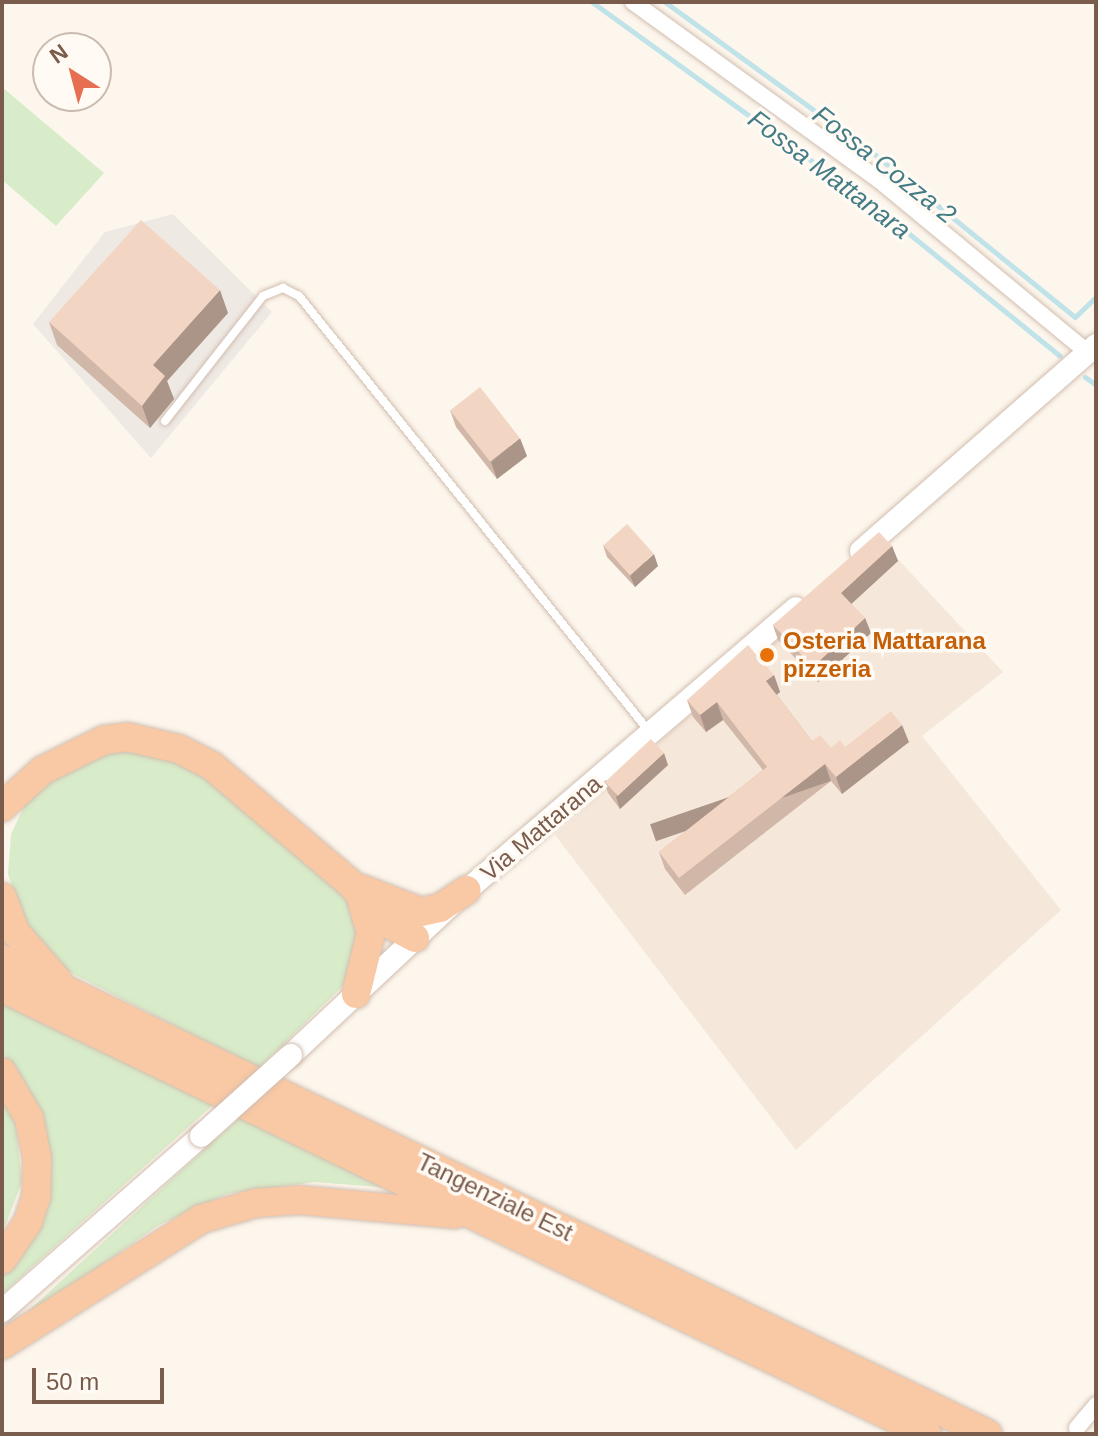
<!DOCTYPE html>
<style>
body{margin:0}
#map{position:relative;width:1098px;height:1436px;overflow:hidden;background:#fdf6ec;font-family:Arial,sans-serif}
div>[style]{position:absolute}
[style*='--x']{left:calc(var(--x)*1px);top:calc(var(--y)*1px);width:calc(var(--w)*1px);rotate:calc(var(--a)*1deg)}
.residential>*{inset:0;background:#f5e8da}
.industrial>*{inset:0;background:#efe9e4}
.green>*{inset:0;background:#d8ecc9}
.stream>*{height:5px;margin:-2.5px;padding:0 2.5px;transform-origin:2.5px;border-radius:2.5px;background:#bfe3e8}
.roads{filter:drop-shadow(0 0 2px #d1beb0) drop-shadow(0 0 2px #d1beb0)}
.service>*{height:8px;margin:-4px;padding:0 4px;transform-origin:4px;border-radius:4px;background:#fff}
.minor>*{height:16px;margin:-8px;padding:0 8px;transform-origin:8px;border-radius:8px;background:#fff}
.tertiary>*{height:22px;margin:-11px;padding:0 11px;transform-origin:11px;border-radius:11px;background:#fff}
.trunk>*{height:28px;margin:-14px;padding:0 14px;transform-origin:14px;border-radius:14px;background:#f9c8a4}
.bridges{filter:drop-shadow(0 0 2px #d1beb0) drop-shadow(0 0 2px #d1beb0)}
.tertiary-bridge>*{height:22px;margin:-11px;padding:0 11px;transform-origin:11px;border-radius:11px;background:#fff}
.wall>*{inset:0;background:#d1b7a8}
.shaded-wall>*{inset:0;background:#aa9588;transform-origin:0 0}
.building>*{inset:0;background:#f3d5c3;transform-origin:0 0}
.dots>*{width:22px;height:22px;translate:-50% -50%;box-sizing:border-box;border:4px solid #fffaf3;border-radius:50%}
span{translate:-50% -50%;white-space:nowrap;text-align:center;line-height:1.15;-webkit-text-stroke:7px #fffaf3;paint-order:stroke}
.food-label{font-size:24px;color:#c56008;font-weight:700}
.left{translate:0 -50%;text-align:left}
.street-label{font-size:24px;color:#7a5c4d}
.water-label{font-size:26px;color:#437c86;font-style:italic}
.frame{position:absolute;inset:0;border:4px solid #7a5c4d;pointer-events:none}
.north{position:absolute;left:32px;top:32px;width:80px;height:80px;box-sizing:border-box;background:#fffaf3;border:2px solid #cabbb1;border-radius:50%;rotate:324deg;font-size:22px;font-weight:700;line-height:32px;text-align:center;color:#7a5c4d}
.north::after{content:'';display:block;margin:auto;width:28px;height:36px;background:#e76f51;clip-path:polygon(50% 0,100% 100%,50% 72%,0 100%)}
.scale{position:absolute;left:32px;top:1368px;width:132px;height:36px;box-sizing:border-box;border:4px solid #7a5c4d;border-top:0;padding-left:10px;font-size:24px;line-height:28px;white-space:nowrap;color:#7a5c4d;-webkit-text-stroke:6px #fffaf3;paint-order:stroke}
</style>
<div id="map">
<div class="residential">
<div style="clip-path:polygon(883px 543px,1003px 672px,922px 736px,1061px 910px,796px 1150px,555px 835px)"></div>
</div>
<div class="industrial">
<div style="clip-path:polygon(173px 214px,272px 312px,151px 458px,33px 324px,105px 232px)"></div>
</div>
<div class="green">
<div style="clip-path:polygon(2px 87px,104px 173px,56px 226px,2px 180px)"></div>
<div style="clip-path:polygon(119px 747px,191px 765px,348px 898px,363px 928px,348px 981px,258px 1069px,58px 966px,30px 939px,8px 874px,11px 834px,27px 800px,41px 784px)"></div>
<div style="clip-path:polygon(2px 999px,215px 1103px,2px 1294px,2px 1275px,16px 1255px,35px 1103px,2px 1051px)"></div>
<div style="clip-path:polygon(2px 1088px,15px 1117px,22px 1182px,2px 1234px)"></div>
<div style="clip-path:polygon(243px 1114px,390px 1188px,315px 1182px,227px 1194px,159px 1225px,2px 1335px)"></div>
</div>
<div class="stream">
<div style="--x:592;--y:2;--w:357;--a:35.9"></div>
<div style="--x:881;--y:211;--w:230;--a:39"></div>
<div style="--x:665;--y:2;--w:257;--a:36"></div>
<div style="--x:873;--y:153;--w:260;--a:39.1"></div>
<div style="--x:1075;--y:317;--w:29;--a:-44"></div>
<div style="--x:1085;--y:377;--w:14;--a:36"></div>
</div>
<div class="roads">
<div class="service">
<div style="--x:165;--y:421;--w:159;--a:-51.9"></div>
<div style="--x:263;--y:296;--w:22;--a:-22"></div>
<div style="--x:283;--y:288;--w:18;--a:27"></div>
<div style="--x:299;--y:296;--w:557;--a:51.2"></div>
</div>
<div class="minor">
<div style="--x:633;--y:2;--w:310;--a:35.9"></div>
<div style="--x:884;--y:184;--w:265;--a:39.6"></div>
<div style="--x:1077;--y:1428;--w:30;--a:-50"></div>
</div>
<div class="tertiary">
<div style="--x:861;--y:551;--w:313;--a:-41.2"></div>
<div style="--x:291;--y:1055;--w:241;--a:-43.2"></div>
<div style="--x:467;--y:890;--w:433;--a:-40.6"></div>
<div style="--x:2;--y:1311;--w:265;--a:-41.3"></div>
</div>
<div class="trunk">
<div style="--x:2;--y:807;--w:55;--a:-42.1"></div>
<div style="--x:43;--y:770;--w:68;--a:-26.2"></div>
<div style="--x:104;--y:740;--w:23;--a:-7"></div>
<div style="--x:127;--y:737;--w:53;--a:13"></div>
<div style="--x:179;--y:749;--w:37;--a:27"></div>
<div style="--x:212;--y:766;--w:182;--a:40.3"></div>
<div style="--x:351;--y:884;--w:51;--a:48.2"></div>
<div style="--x:385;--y:922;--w:34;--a:28"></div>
<div style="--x:362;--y:889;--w:63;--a:21.3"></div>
<div style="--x:421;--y:912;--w:19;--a:-12"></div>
<div style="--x:440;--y:908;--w:32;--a:-34"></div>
<div style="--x:2;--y:897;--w:39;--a:69"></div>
<div style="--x:16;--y:933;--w:64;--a:48.8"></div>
<div style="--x:2;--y:959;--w:1094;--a:25.72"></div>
<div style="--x:2;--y:988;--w:1027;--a:25.74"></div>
<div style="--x:356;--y:994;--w:63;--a:-76.2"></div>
<div style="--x:371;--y:933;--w:36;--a:-106"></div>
<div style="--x:2;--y:1072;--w:53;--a:59.6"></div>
<div style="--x:29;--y:1118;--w:41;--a:78.7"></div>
<div style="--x:37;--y:1158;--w:39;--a:91"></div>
<div style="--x:36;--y:1197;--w:26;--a:108"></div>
<div style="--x:28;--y:1222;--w:46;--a:124.4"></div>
<div style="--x:2;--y:1345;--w:236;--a:-32.3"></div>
<div style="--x:201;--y:1219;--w:57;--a:-16.2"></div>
<div style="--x:256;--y:1203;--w:43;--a:-4"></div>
<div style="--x:299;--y:1200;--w:156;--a:5.2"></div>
</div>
</div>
<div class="bridges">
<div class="tertiary-bridge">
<div style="--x:201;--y:1136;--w:121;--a:-42"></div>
</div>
</div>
<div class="wall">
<div style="clip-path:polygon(228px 313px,167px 381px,174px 399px,150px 428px,57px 345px,49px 322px)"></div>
<div style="clip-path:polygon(450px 410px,527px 456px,497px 479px,456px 427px)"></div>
<div style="clip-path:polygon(603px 545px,658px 566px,635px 587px,607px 557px)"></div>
<div style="clip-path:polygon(892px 546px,898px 561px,851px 604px,865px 618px,871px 633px,818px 682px,778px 640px,773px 625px)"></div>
<div style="clip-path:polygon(774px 675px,780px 692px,777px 695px,812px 741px,831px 748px,909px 742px,842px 794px,831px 781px,685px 895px,665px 869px,659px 852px,763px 770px,723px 720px,706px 732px,693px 717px,687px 700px)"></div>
<div style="clip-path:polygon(668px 765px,620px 809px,608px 793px,604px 781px)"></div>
</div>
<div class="shaded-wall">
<div style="clip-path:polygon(220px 290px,228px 313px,167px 381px,174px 399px,150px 428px,142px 406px,153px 365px)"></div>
<div style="clip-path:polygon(520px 438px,527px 456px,497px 479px,491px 462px)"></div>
<div style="clip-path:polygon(892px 546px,898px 561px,847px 608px,841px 593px)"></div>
<div style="clip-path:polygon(654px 554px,658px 566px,635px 587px,630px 576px)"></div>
<div style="clip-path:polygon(865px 618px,871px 633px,818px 682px,813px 667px)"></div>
<div style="clip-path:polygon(774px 675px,780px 692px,772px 698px,766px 681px)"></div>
<div style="clip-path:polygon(717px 702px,723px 720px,706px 732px,700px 715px)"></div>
<div style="clip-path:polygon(902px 725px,909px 742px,842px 794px,836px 777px)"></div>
<div style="clip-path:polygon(664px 753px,668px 765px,620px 809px,616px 797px)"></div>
<div style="left:825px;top:764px;width:18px;height:185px;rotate:71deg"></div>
</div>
<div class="building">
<div style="clip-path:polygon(141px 220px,220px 290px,153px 365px,165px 376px,142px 406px,49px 322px)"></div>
<div style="left:480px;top:387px;width:65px;height:38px;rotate:52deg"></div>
<div style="left:627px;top:524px;width:40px;height:32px;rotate:48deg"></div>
<div style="clip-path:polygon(879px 532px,892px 546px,841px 593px,865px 618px,813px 667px,773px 625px)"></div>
<div style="clip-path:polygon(748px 645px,774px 675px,766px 681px,812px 741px,820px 735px,831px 748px,840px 740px,845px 747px,891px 711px,902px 725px,836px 777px,825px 764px,679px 878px,659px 852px,767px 767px,717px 702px,700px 715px,687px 700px)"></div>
<div style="left:651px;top:739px;width:19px;height:63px;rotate:47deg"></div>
</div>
<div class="dots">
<div style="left:767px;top:655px;background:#e8710a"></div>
</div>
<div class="food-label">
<span class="left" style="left:783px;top:655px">Osteria Mattarana<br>pizzeria</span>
</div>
<div class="street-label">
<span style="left:541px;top:828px;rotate:-40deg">Via Mattarana</span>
<span style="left:495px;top:1197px;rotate:26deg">Tangenziale Est</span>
</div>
<div class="water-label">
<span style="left:884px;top:165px;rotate:38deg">Fossa Cozza 2</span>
<span style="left:829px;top:175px;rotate:37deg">Fossa Mattanara</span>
</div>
<div class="frame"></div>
<div class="north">N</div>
<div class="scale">50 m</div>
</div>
